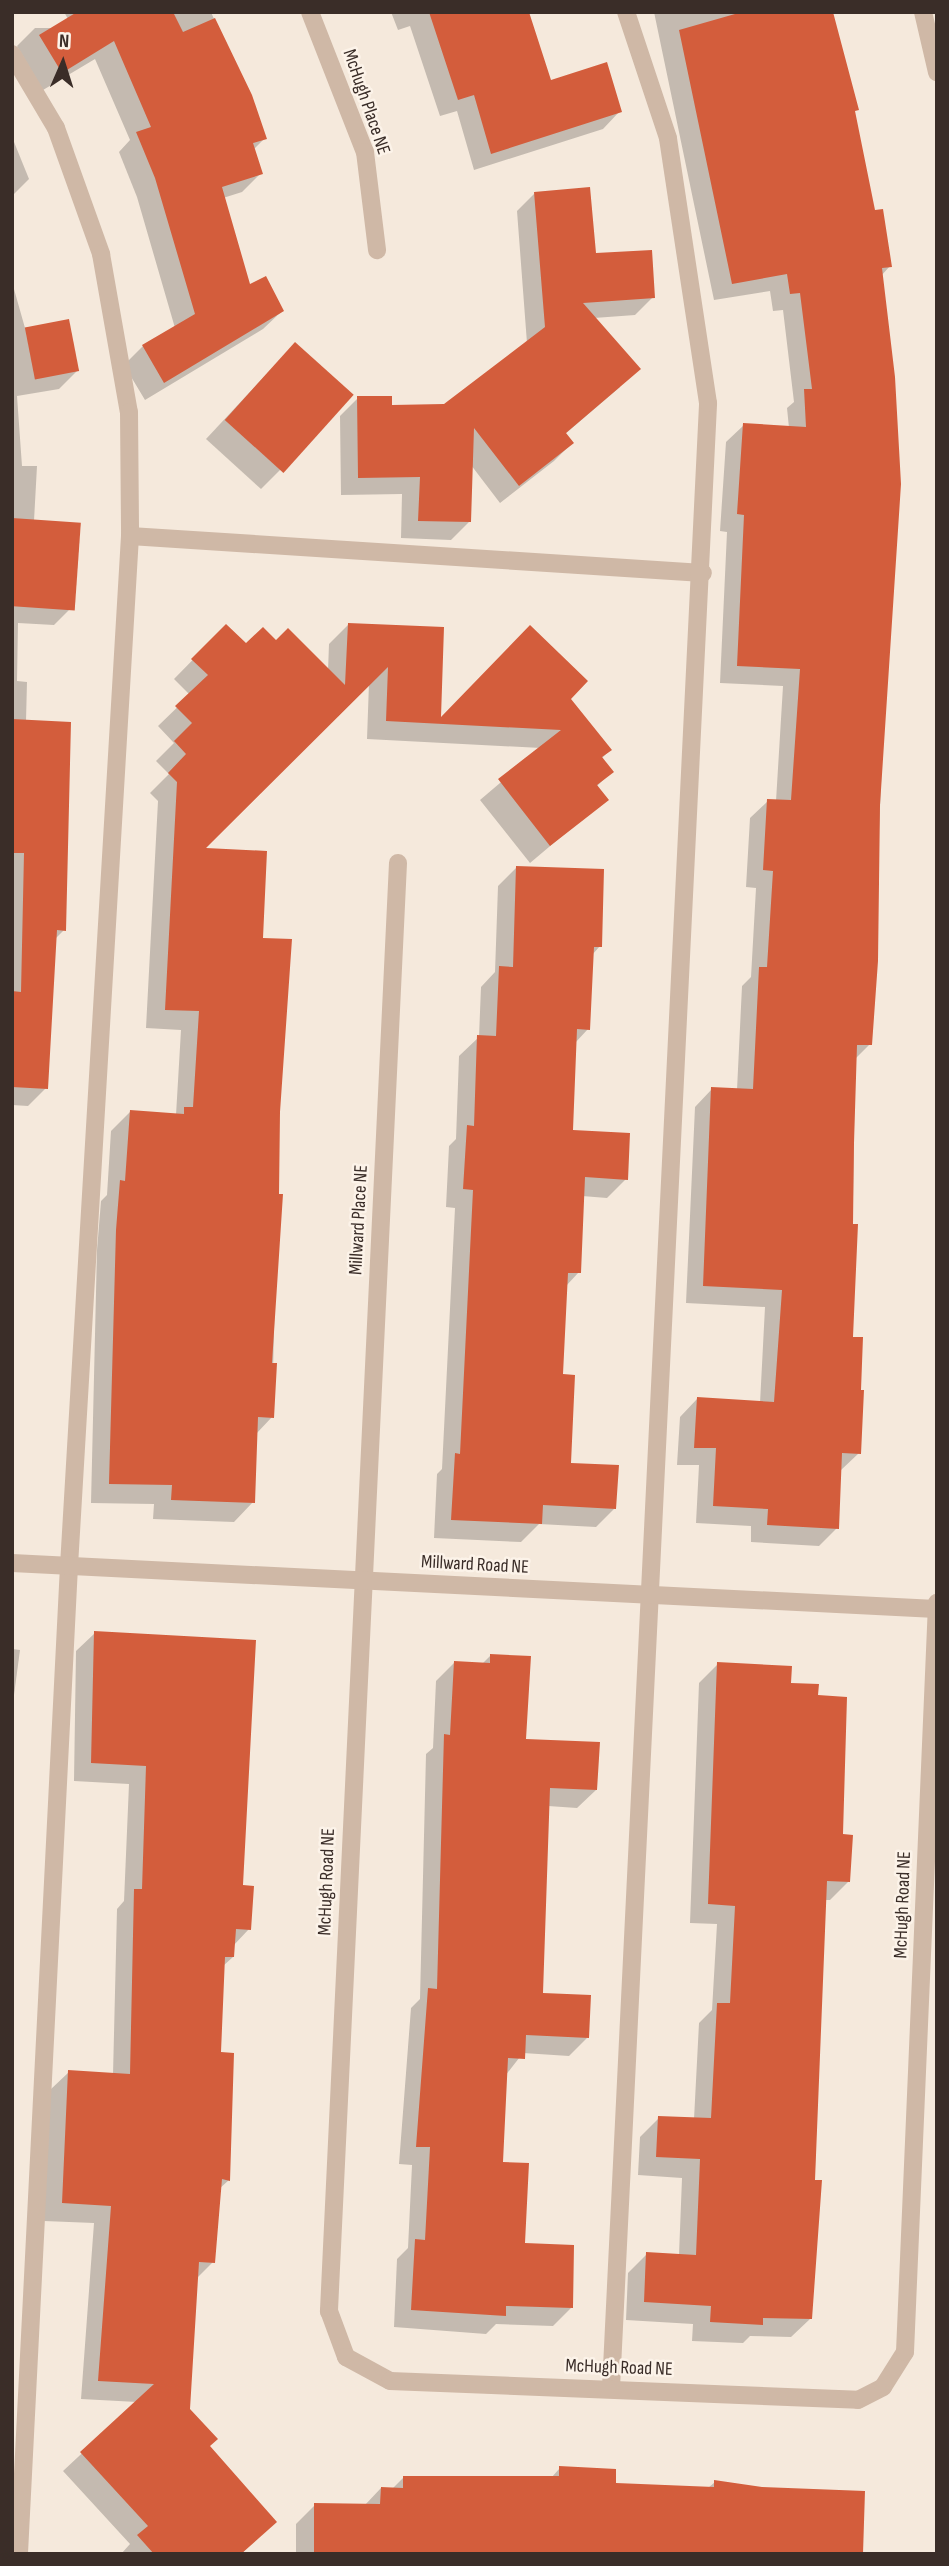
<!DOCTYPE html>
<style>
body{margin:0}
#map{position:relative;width:949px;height:2566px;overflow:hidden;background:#f5e9dc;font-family:"Sofia Sans Condensed",sans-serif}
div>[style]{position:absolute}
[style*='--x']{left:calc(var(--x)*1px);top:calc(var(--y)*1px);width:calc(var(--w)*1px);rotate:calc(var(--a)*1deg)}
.shadow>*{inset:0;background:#0003}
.building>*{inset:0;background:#d35d3c;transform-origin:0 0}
.service>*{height:18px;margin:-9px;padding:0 9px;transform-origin:9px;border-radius:9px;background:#cfb8a6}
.minor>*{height:18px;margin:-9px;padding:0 9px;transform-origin:9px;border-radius:9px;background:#cfb8a6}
span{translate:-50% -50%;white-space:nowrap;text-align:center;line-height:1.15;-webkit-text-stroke:5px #fcf3e9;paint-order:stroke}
.street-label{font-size:19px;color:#3a2d28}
.frame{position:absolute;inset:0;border:14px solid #3a2d28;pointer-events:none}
.north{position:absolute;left:28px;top:28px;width:70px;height:70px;-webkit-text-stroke:5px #fcf3e9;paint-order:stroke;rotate:3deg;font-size:19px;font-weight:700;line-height:28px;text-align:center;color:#3a2d28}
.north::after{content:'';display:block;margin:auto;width:24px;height:32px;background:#3a2d28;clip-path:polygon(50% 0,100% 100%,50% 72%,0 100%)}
</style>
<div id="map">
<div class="shadow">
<div style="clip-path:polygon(64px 12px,211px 12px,265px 138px,253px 150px,261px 173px,242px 192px,223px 198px,249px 287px,282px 311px,263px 329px,145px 400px,124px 365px,143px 346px,175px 328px,137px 197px,119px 152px,130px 140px,95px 59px,43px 90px,17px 46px,35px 28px,53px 28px,68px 19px)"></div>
<div style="clip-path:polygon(391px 12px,528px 12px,550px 82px,620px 111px,603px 129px,474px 170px,457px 111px,440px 116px,410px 26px,398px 30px)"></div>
<div style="clip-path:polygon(654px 12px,830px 12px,873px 212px,890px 266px,881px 276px,888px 618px,870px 1044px,855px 1059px,851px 1338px,859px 1453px,840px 1471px,837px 1528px,819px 1546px,751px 1542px,751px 1526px,696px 1523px,699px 1465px,677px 1465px,680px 1417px,697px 1399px,760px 1403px,765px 1307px,686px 1303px,695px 1107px,712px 1089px,737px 1090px,742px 986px,751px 977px,756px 888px,746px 887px,750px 818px,768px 801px,776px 801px,783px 686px,720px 683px,727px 532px,720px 531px,726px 442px,744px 425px,789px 428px,787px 408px,794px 402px,783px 310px,773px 311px,770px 291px,714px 300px)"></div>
<div style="clip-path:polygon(12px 137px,29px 179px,12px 196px)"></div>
<div style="clip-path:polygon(535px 193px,594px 255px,653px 297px,635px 315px,594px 318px,620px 387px,565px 434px,572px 443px,554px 461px,500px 503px,471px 465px,469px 522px,451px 540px,401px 538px,402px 494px,341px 495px,340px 416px,358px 398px,390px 406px,445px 406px,527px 343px,517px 211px)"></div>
<div style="clip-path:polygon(12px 282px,25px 328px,68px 321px,77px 371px,59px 389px,17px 396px,22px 466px,37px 466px,34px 521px,72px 607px,54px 625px,18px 623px,17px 681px,27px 682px,26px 721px,64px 930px,54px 940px,46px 1088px,28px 1106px,12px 1105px)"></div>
<div style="clip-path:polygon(276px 364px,280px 470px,261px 489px,206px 439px)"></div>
<div style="clip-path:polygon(348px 625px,439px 721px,568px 699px,610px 750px,601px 759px,611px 772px,596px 787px,606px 799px,530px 863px,480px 800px,541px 748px,367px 739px,369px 683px,202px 849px,262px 939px,279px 1112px,272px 1417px,256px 1434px,253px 1502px,234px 1522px,153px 1519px,154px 1504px,91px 1503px,97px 1250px,101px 1201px,107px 1195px,111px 1131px,130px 1112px,176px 1115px,181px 1030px,146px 1028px,158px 801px,150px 793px,169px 774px,156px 761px,174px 743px,158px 726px,190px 695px,174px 679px,226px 626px,246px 646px,276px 642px,328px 671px,329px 644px)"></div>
<div style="clip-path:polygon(517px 867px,600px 946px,592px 955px,588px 1029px,575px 1043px,571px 1132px,626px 1179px,607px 1198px,582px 1196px,579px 1272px,566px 1286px,562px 1376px,569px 1464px,615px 1508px,596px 1527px,539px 1524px,521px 1542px,434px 1538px,437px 1474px,442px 1469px,455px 1208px,446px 1207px,449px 1146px,456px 1139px,459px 1056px,479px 1037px,481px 987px,495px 972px,498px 886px)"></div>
<div style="clip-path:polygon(95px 1633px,241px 1887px,249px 1929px,233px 1946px,233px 1957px,223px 1966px,219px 2054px,229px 2180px,219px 2189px,213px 2262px,196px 2279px,188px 2410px,208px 2446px,274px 2522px,241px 2554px,121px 2554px,130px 2544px,63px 2471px,137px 2402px,81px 2399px,94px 2223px,44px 2221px,50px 2090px,69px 2072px,113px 2075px,117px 1909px,124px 1901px,129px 1784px,74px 1781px,76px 1651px)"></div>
<div style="clip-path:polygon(12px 1649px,20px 1650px,12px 1710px)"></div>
<div style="clip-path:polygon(491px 1655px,525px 1740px,596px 1790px,577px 1808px,548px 1806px,542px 1994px,587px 2038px,569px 2056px,523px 2053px,505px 2076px,501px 2164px,523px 2245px,571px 2308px,553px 2326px,496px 2324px,486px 2334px,394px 2327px,397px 2259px,408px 2248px,412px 2165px,399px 2164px,411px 2008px,420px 1999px,426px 1754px,433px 1748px,436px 1681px,454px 1663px,482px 1664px)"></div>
<div style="clip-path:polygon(718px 1664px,816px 1697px,849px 1881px,830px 1900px,824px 1900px,810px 2319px,791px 2337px,750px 2336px,743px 2343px,692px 2341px,693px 2324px,626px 2320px,628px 2273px,647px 2254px,679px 2255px,682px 2178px,638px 2175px,640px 2137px,659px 2118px,694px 2119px,699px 2023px,712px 2010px,717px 1924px,690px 1923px,699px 1683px)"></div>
<div style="clip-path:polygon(560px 2468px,614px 2485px,708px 2488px,715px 2482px,861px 2554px,296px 2554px,296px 2524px,315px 2505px,364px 2506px,381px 2488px,392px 2489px,404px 2477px,551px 2478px)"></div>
</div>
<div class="building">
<div style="clip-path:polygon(77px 12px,173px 12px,183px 32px,215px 18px,252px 95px,267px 139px,253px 143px,263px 174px,222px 187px,250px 284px,266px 276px,284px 311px,164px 383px,142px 345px,195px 314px,155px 178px,136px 132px,151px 127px,114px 41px,62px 73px,39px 35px)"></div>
<div style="clip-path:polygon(429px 12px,529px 12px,551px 80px,607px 62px,622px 112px,491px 154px,474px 95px,458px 100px)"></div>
<div style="clip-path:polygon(742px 12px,833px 12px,859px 110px,855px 111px,875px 210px,883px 209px,892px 267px,882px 268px,895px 377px,901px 484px,880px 805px,878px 961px,872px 1045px,857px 1045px,854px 1143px,853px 1224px,858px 1224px,853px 1337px,863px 1337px,861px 1390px,864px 1390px,861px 1454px,842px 1453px,839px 1529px,767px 1525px,768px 1509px,713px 1506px,716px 1448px,694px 1448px,697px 1397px,774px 1402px,782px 1290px,703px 1286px,711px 1087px,753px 1089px,759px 967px,767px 967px,773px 871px,763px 870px,767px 799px,791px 800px,800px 669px,737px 666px,744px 515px,737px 514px,743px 423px,806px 427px,804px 389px,812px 389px,800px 293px,790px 294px,787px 274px,732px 284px,679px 30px)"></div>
<div style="clip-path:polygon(590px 187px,596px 253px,652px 250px,655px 298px,583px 303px,641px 369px,566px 433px,574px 443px,519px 486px,474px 428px,471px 522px,418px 521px,420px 477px,358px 478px,357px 396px,392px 396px,392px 405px,444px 404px,545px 327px,534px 192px)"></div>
<div style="left:69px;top:319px;width:53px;height:45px;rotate:79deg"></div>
<div style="left:295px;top:342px;width:79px;height:105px;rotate:42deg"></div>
<div style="left:12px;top:518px;width:69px;height:88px;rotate:4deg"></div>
<div style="clip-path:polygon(348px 623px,444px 627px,441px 717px,530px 625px,588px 681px,571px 699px,612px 750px,602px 757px,614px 772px,597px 785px,609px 800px,550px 846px,498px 779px,561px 730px,386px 721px,388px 667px,206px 848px,267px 851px,263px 938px,292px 939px,280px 1112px,279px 1194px,283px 1194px,272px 1363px,277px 1363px,274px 1418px,258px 1417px,255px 1503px,171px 1500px,172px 1485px,109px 1484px,116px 1230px,120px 1180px,125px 1181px,130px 1110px,184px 1114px,184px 1107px,193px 1107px,199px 1011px,165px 1010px,177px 782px,168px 773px,186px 754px,174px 741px,192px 723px,175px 706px,208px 675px,191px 659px,226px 624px,246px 643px,263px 627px,276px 640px,288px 628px,345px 685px)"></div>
<div style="clip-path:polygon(12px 719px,71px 722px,66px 931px,57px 930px,48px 1089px,12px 1087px,12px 991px,21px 992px,24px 853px,12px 853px)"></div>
<div style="clip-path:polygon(516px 866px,604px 869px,602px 947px,594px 947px,590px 1030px,577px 1029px,573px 1130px,630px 1133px,628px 1180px,585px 1177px,581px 1273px,568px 1273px,563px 1374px,575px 1375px,571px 1463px,619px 1465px,616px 1509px,543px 1505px,542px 1524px,451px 1520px,455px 1453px,460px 1454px,473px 1190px,463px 1189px,467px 1125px,474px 1126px,477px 1035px,496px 1036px,499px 966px,513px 967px)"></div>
<div style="clip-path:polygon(94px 1631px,256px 1640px,243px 1885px,254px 1886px,251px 1930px,236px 1929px,234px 1957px,225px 1957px,221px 2052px,234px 2053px,230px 2181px,222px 2179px,215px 2263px,199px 2262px,190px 2409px,218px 2439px,210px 2446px,277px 2522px,241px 2554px,154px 2554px,137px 2535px,148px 2526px,80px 2452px,154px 2384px,98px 2381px,111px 2206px,62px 2203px,68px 2070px,130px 2074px,134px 1889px,142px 1889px,146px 1766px,91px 1763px)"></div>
<div style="clip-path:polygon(490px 1654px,531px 1656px,526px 1739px,600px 1742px,597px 1790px,550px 1788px,543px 1993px,591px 1995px,589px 2038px,526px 2035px,525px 2059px,508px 2058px,503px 2162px,529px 2163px,525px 2243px,574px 2245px,573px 2308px,506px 2306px,506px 2316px,411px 2310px,415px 2239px,425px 2240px,430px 2147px,416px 2147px,428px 1988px,437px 1989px,444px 1734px,450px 1735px,454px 1661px,490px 1663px)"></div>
<div style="clip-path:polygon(717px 1662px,792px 1666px,791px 1683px,819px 1684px,818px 1695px,847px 1697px,843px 1834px,853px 1835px,850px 1882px,827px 1881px,815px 2180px,822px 2180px,812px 2319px,763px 2318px,763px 2325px,710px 2322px,711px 2306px,644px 2302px,646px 2252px,696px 2255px,700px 2159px,656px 2157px,658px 2116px,711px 2118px,717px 2003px,730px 2003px,735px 1906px,708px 1904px)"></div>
<div style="clip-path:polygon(559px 2466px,616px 2469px,616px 2483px,714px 2487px,714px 2480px,762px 2487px,865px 2491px,863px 2554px,314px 2554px,314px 2503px,380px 2504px,381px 2487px,403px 2488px,403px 2476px,559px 2476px)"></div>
</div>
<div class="service">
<div style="--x:12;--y:54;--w:86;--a:59.3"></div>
<div style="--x:56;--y:128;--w:134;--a:70.3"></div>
<div style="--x:101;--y:254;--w:160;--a:80"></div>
<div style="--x:129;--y:412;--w:124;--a:89.5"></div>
<div style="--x:130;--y:536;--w:1032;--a:93.39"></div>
<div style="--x:69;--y:1566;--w:989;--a:92.9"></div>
<div style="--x:130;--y:536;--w:574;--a:3.69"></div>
<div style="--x:611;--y:2388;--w:1987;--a:-87.2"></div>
<div style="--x:708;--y:403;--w:268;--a:-98.6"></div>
<div style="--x:668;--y:138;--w:133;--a:-108.4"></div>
</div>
<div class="minor">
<div style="--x:310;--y:12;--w:150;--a:68.6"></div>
<div style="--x:365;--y:152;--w:99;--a:83"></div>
<div style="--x:923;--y:12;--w:62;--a:76.9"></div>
<div style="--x:398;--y:863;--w:1450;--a:92.73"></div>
<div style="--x:329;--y:2311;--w:49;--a:69.7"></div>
<div style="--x:346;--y:2357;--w:50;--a:28.6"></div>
<div style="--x:390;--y:2381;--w:468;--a:2.3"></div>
<div style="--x:858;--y:2400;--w:28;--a:-27"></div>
<div style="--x:883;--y:2387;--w:41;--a:-57.8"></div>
<div style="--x:905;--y:2352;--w:750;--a:-87.55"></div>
<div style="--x:12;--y:1563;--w:925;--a:2.85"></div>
</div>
<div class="street-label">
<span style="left:366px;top:102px;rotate:71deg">McHugh Place NE</span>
<span style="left:359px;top:1220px;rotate:-87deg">Millward Place NE</span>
<span style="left:475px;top:1565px;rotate:3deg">Millward Road NE</span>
<span style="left:327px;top:1882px;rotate:-88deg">McHugh Road NE</span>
<span style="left:903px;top:1905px;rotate:-88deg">McHugh Road NE</span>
<span style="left:619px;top:2368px;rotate:2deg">McHugh Road NE</span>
</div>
<div class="frame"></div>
<div class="north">N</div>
</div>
